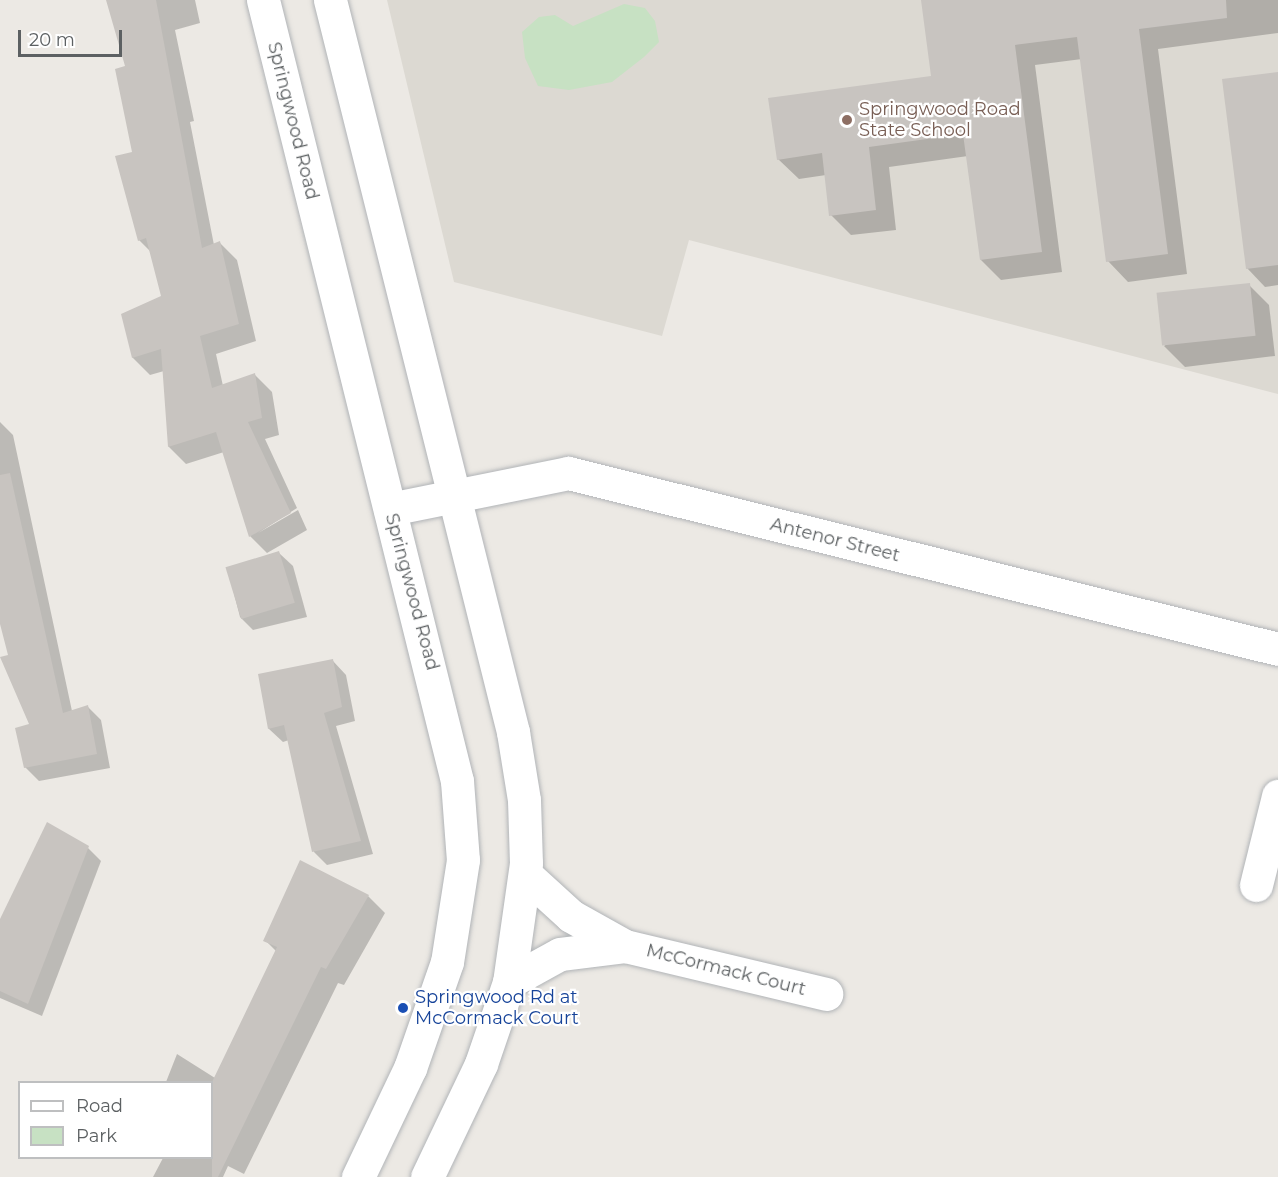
<!DOCTYPE html>
<style>
body{margin:0}
#map{position:relative;width:1278px;height:1177px;overflow:hidden;background:#ece9e4;font-family:Montserrat,sans-serif}
div>[style]{position:absolute}
[style*='--x']{left:calc(var(--x)*1px);top:calc(var(--y)*1px);width:calc(var(--w)*1px);rotate:calc(var(--a)*1deg)}
.education>*{inset:0;background:#dcd9d2}
.green>*{inset:0;background:#c7e1c3}
.shadow>*{inset:0;background:#0003}
.building>*{inset:0;background:#c8c4c0;transform-origin:0 0}
.roads{filter:drop-shadow(0 0 2px #b1b4b7) drop-shadow(0 0 2px #b1b4b7)}
.street>*{height:33px;margin:-16.5px;padding:0 16.5px;transform-origin:16.5px;border-radius:16.5px;background:#fff}
.secondary>*{height:33px;margin:-16.5px;padding:0 16.5px;transform-origin:16.5px;border-radius:16.5px;background:#fff}
.dots>*{width:16px;height:16px;translate:-50% -50%;box-sizing:border-box;border:3px solid #fff;border-radius:50%}
span{translate:-50% -50%;white-space:nowrap;text-align:center;line-height:1.15;-webkit-text-stroke:4.5px #fff;paint-order:stroke}
.education-label{font-size:18px;color:#785e54}
.left{translate:0 -50%;text-align:left}
.street-label{font-size:18px;color:#5c6062}
.transit-label{font-size:18px;color:#164399}
.legend{position:absolute;left:18px;top:1081px;width:195px;height:78px;box-sizing:border-box;background:#fff;border:2px solid #bebfc0;margin:0;padding:8px 10px;list-style:none;font-size:18px;color:#5c6062}
.legend li{display:flex;align-items:center;gap:12px;height:30px}
.legend b{width:30px;border:2px solid #bebfc0}
.scale{position:absolute;left:18px;top:30px;width:104px;height:27px;box-sizing:border-box;border:3px solid #5c6062;border-top:0;padding-left:8px;font-size:18px;line-height:21px;white-space:nowrap;color:#5c6062;-webkit-text-stroke:4px #fff;paint-order:stroke}
</style>
<div id="map">
<div class="education">
<div style="clip-path:polygon(387px 0,1278px 0,1278px 394px,689px 240px,662px 336px,454px 282px)"></div>
</div>
<div class="green">
<div style="clip-path:polygon(624px 4px,645px 8px,655px 21px,659px 42px,644px 57px,612px 82px,569px 90px,538px 86px,525px 58px,522px 32px,539px 17px,555px 15px,573px 26px)"></div>
</div>
<div class="shadow">
<div style="clip-path:polygon(108px 0,195px 0,200px 23px,175px 30px,194px 121px,190px 122px,214px 245px,220px 243px,237px 260px,256px 341px,216px 354px,223px 386px,255px 375px,272px 392px,279px 435px,265px 439px,297px 508px,258px 533px,298px 510px,307px 530px,267px 553px,250px 536px,224px 452px,186px 464px,169px 447px,164px 371px,150px 375px,133px 358px,122px 315px,163px 297px,151px 252px,139px 240px,127px 67px)"></div>
<div style="clip-path:polygon(923px 0,1278px 0,1278px 33px,1158px 49px,1187px 274px,1128px 282px,1108px 261px,1082px 59px,1035px 65px,1062px 272px,1001px 280px,981px 260px,968px 156px,889px 167px,896px 230px,851px 235px,831px 215px,826px 175px,799px 179px,778px 159px,933px 77px)"></div>
<div style="clip-path:polygon(1278px 74px,1278px 285px,1265px 287px,1247px 268px)"></div>
<div style="clip-path:polygon(1249px 285px,1269px 305px,1275px 356px,1185px 367px,1164px 346px)"></div>
<div style="clip-path:polygon(0 422px,13px 435px,72px 711px,88px 707px,101px 720px,110px 768px,39px 781px,25px 767px,31px 725px,0 618px)"></div>
<div style="clip-path:polygon(279px 553px,293px 566px,307px 617px,253px 630px,240px 617px,228px 570px)"></div>
<div style="clip-path:polygon(333px 661px,346px 675px,355px 721px,336px 726px,373px 854px,327px 865px,314px 852px,289px 740px,283px 742px,269px 729px,260px 676px)"></div>
<div style="clip-path:polygon(88px 848px,101px 861px,42px 1016px,0 998px,0 924px)"></div>
<div style="clip-path:polygon(368px 896px,385px 913px,344px 985px,338px 983px,244px 1174px,228px 1166px,223px 1177px,153px 1177px,163px 1158px,212px 1158px,212px 1082px,166px 1082px,177px 1054px,215px 1078px,276px 951px,265px 940px)"></div>
</div>
<div class="building">
<div style="clip-path:polygon(106px 0,156px 0,202px 248px,220px 241px,239px 324px,200px 336px,212px 388px,255px 373px,262px 418px,248px 422px,291px 513px,249px 537px,216px 432px,168px 447px,161px 349px,132px 358px,121px 314px,161px 296px,146px 238px,138px 241px,115px 156px,132px 152px,115px 69px,125px 66px)"></div>
<div style="clip-path:polygon(921px 0,1226px 0,1227px 18px,1139px 29px,1168px 254px,1106px 262px,1077px 37px,1015px 45px,1042px 252px,980px 260px,963px 134px,869px 147px,876px 210px,829px 216px,822px 153px,777px 160px,768px 98px,931px 76px)"></div>
<div style="clip-path:polygon(1278px 72px,1278px 265px,1246px 269px,1222px 79px)"></div>
<div style="left:1250px;top:283px;width:53px;height:94px;rotate:84deg"></div>
<div style="clip-path:polygon(10px 473px,63px 713px,88px 705px,97px 754px,24px 768px,15px 728px,29px 724px,0 657px,8px 655px,0 624px,0 475px)"></div>
<div style="left:279px;top:551px;width:54px;height:56px;rotate:73deg"></div>
<div style="clip-path:polygon(333px 659px,342px 707px,324px 713px,361px 841px,312px 852px,284px 725px,268px 729px,258px 674px)"></div>
<div style="clip-path:polygon(47px 822px,89px 846px,28px 1004px,0 991px,0 919px)"></div>
<div style="clip-path:polygon(300px 860px,369px 895px,326px 969px,321px 967px,218px 1177px,212px 1177px,212px 1082px,277px 947px,263px 941px)"></div>
</div>
<div class="roads">
<div class="street">
<div style="--x:390;--y:509;--w:182;--a:-11.4"></div>
<div style="--x:568;--y:473;--w:731;--a:13.92"></div>
<div style="--x:525;--y:874;--w:62;--a:42.4"></div>
<div style="--x:571;--y:916;--w:62;--a:29.1"></div>
<div style="--x:625;--y:946;--w:207;--a:13.4"></div>
<div style="--x:1256;--y:885;--w:92;--a:-76.1"></div>
<div style="--x:509;--y:982;--w:58;--a:-28.8"></div>
<div style="--x:560;--y:954;--w:65;--a:-7"></div>
</div>
<div class="secondary">
<div style="--x:263;--y:0;--w:805;--a:76.05"></div>
<div style="--x:457;--y:781;--w:79;--a:85.7"></div>
<div style="--x:463;--y:860;--w:103;--a:98.9"></div>
<div style="--x:447;--y:962;--w:112;--a:109.2"></div>
<div style="--x:410;--y:1068;--w:121;--a:115.5"></div>
<div style="--x:330;--y:0;--w:755;--a:75.96"></div>
<div style="--x:513;--y:732;--w:69;--a:80.8"></div>
<div style="--x:524;--y:800;--w:63;--a:88.2"></div>
<div style="--x:526;--y:863;--w:120;--a:98.1"></div>
<div style="--x:509;--y:982;--w:87;--a:108.9"></div>
<div style="--x:481;--y:1064;--w:125;--a:115.5"></div>
</div>
</div>
<div class="dots">
<div style="left:847px;top:120px;background:#8d6e63"></div>
<div style="left:403px;top:1008px;background:#1a4fb4"></div>
</div>
<div class="education-label">
<span class="left" style="left:859px;top:120px">Springwood Road<br>State School</span>
</div>
<div class="street-label">
<span style="left:293px;top:121px;rotate:76deg">Springwood Road</span>
<span style="left:835px;top:540px;rotate:14deg">Antenor Street</span>
<span style="left:412px;top:592px;rotate:75deg">Springwood Road</span>
<span style="left:726px;top:970px;rotate:14deg">McCormack Court</span>
</div>
<div class="transit-label">
<span class="left" style="left:415px;top:1008px">Springwood Rd at<br>McCormack Court</span>
</div>
<ul class="legend">
<li><b style="height:8px;background:#fff"></b>Road</li>
<li><b style="height:16px;background:#c7e1c3"></b>Park</li>
</ul>
<div class="scale">20 m</div>
</div>
